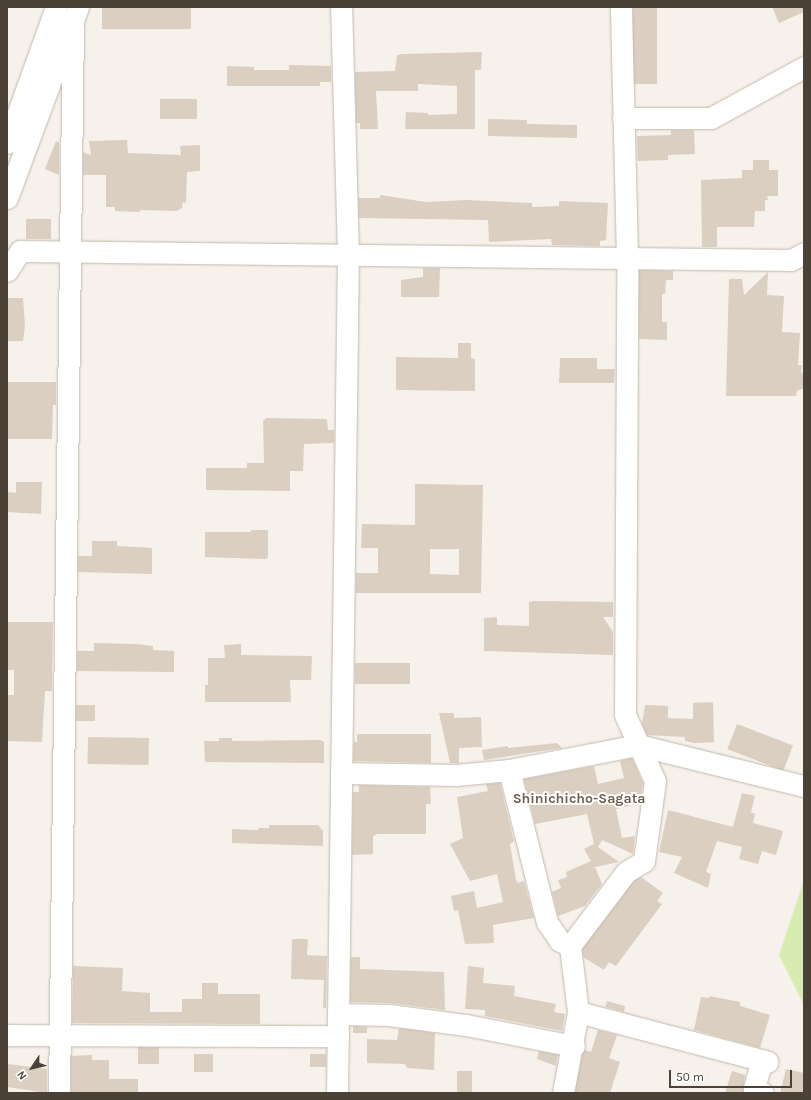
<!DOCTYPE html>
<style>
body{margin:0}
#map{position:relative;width:811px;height:1100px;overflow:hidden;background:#f6f1ea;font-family:Karla,sans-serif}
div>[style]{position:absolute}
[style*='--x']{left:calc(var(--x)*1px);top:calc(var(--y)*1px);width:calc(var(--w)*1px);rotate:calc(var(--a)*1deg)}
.green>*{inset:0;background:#d7ecb1}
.building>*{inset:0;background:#dbcfc2;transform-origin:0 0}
.roads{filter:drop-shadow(0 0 1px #c2b8ac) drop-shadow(0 0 1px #c2b8ac)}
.minor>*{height:21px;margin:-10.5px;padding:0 10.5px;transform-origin:10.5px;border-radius:10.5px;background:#fff}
span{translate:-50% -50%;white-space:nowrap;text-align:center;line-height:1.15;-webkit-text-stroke:4px #fff;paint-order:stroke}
.quarter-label{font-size:14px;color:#6e5e4e;font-weight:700}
.frame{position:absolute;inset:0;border:8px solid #4b4137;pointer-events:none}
.north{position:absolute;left:12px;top:1048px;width:40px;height:40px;-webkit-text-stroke:3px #fff;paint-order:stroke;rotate:235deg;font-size:11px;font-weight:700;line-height:16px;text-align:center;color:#4b4137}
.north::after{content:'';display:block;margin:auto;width:14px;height:18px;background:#4b4137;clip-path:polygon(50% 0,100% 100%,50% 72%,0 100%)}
.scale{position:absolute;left:669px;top:1070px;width:123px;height:18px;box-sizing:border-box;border:2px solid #4b4137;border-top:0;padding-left:5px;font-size:12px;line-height:14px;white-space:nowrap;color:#4b4137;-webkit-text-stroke:3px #fff;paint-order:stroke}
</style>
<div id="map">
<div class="green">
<div style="clip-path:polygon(804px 880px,804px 1005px,779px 955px)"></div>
</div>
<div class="building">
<div style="left:102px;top:7px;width:89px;height:22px"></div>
<div style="left:633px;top:7px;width:24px;height:77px"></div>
<div style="clip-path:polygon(772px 7px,804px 7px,804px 12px,779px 23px)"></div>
<div style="clip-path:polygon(482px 52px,481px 70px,475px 70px,475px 129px,405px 129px,406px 112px,428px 113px,428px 115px,457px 114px,457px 86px,418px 84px,418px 91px,376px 91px,378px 129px,360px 129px,360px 123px,356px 123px,355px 72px,395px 71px,397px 55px,402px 54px)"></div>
<div style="clip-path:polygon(289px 65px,331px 66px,331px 82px,320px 82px,320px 86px,227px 86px,227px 66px,254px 67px,254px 70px,289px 70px)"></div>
<div style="left:197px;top:99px;width:20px;height:37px;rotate:90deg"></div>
<div style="clip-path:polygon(488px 119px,527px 120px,527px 124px,577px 125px,577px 138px,488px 136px)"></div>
<div style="clip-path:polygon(671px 130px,694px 130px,695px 154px,668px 155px,668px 160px,638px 161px,637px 136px,671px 135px)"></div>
<div style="clip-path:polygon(127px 140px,128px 153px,181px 155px,180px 146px,200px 145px,200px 171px,187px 172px,186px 203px,183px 202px,182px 208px,176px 211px,140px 210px,140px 212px,115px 211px,115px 207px,106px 207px,106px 175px,83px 175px,83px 152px,91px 155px,89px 141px)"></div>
<div style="clip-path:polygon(56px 141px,59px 143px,59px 175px,45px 169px)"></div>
<div style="clip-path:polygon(753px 160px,769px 160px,769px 170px,778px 170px,778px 196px,767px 196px,768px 200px,765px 200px,765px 211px,755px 211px,754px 227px,717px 227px,717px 247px,702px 247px,701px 180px,742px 178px,742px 170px,753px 170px)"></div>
<div style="clip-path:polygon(380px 195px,426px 202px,466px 200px,532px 203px,532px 207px,559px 206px,559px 201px,608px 203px,606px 240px,600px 241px,600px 246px,552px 245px,551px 239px,489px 242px,488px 220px,359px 218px,358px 198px,380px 198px)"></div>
<div style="left:26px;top:219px;width:25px;height:20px"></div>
<div style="clip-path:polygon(423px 268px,440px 268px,439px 297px,401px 297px,401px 280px,423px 277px)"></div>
<div style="clip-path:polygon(639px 270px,673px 271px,673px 280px,666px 280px,665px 294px,662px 294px,662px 322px,667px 322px,667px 340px,639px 339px)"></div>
<div style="clip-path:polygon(768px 272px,767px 295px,784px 296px,782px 332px,800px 333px,798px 365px,802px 365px,801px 373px,804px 372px,804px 388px,797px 391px,796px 396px,726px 396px,729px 279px,742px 279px,744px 295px)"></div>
<div style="clip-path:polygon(7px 298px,23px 298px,25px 326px,23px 341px,7px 341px)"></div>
<div style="clip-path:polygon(458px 343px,471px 343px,471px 358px,475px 359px,475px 391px,396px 390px,396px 357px,458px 358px)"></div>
<div style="clip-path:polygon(560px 358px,597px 358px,597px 369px,615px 369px,614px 383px,559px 383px)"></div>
<div style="clip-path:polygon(7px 382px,56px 382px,56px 405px,53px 405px,52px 439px,7px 439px)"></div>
<div style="clip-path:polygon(266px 418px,327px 419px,328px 430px,334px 430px,334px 443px,304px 444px,303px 471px,290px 471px,290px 491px,206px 490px,206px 468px,247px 468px,247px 463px,264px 463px,263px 421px)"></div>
<div style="clip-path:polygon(16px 482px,42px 482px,41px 514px,7px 512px,7px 492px,16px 493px)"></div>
<div style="clip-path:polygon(evenodd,415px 484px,483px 485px,481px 593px,356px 593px,356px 573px,378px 573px,378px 548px,361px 548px,362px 524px,415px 525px,415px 484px,430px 549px,459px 549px,459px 575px,430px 574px,430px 549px)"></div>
<div style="clip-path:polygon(251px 530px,268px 530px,268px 557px,266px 559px,205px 557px,205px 532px,251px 532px)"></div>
<div style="clip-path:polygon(92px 541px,117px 541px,117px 546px,152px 548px,152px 574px,78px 572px,78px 556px,92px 556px)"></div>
<div style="clip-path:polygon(534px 601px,613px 602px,613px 617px,603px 617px,613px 632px,613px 655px,484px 651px,484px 618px,497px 617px,497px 625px,529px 626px,529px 602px)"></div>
<div style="clip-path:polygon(7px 622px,53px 622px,52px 691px,45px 691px,42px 742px,7px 741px,8px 695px,14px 695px,14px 670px,7px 670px)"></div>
<div style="clip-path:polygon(94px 643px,135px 644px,153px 646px,153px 650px,174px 651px,174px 672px,77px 671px,77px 651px,94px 651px)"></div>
<div style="clip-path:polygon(241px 644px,241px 655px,312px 656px,311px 680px,290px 680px,291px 702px,205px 702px,205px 685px,208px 685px,208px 658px,225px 658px,224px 645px)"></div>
<div style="left:355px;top:663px;width:55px;height:21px"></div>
<div style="clip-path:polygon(713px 702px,714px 742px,694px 743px,685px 741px,685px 737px,647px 735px,642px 724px,645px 705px,668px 706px,668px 718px,693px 719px,693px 703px)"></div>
<div style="left:76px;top:705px;width:19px;height:16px"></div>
<div style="clip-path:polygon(439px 713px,454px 713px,454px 718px,481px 717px,482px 747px,459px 748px,459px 763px,450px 763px)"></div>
<div style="left:737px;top:724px;width:60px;height:27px;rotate:21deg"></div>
<div style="clip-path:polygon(357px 734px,431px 734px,431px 763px,353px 761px,354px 742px,357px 742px)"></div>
<div style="left:88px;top:737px;width:61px;height:27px;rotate:1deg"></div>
<div style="clip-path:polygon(219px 738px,232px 738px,232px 741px,320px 740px,324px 742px,324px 763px,205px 762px,204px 741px,219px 741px)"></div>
<div style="clip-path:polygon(557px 743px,562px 748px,484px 760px,482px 750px,508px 746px,508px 748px)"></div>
<div style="clip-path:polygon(632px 758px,643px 783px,640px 803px,616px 809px,622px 838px,635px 836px,633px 854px,602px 840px,598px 847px,619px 862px,595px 867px,602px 884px,585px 906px,558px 916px,552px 892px,561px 888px,558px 880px,567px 877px,566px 872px,591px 861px,584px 849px,594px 844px,587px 814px,535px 824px,524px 779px,594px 766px,598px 784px,624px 778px,620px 761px)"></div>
<div style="clip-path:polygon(500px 783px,514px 841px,510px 844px,516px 880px,518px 883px,524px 881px,534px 918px,493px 925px,494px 943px,465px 944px,458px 910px,454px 911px,451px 896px,474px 891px,477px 908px,503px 902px,497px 874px,470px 881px,450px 844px,463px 838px,457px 797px,488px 791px,486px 784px)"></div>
<div style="clip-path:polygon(359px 785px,430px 787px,431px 804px,426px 804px,426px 834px,377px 834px,373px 836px,373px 854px,352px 855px,353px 792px,359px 792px)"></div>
<div style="clip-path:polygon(742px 793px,755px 796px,751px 812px,755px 814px,753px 823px,783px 831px,776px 855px,762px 851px,758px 864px,739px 859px,742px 847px,717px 841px,706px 872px,711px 874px,708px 888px,674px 873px,682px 857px,659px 852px,668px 810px,733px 827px)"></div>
<div style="clip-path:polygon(269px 825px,318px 825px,323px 831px,323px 846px,232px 843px,232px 829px,259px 830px,258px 828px,269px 828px)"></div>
<div style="clip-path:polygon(641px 877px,663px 893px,657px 901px,662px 904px,616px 966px,609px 962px,604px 970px,583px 957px,582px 949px,634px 881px)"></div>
<div style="clip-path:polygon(292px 939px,308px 939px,307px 955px,327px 956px,326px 1008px,323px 1008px,324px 980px,291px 979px)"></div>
<div style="clip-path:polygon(351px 957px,360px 957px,360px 969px,444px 972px,445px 1010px,390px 1003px,350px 1002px)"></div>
<div style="clip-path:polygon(73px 966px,123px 968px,122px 991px,150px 993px,150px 1012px,182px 1012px,182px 999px,202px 999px,202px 983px,218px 983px,218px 994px,260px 994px,260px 1024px,72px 1023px)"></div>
<div style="clip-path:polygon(468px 966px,484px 968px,483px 983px,515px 986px,514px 996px,556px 1004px,554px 1012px,565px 1014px,562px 1031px,485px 1016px,485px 1010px,465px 1009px)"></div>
<div style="clip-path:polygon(709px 996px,740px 1002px,740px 1006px,770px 1015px,760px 1048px,694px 1030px,701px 997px,709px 998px)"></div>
<div style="left:607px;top:1001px;width:19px;height:6px;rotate:16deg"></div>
<div style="clip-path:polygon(353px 1026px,367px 1027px,367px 1033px,353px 1033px)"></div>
<div style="clip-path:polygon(399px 1028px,435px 1033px,434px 1070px,407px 1068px,405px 1064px,367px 1063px,367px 1039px,397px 1040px)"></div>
<div style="clip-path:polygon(598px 1030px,617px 1035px,609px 1058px,620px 1062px,610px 1093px,575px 1093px,582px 1054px,585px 1050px,591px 1052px)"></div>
<div style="left:138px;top:1047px;width:21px;height:17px"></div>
<div style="clip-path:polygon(539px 1051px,558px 1055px,556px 1066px,537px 1059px)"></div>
<div style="left:194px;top:1054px;width:19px;height:18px"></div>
<div style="left:310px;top:1054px;width:16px;height:13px"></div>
<div style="clip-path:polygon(92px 1055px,92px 1060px,109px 1060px,109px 1079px,138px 1079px,138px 1093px,71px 1093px,71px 1056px)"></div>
<div style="clip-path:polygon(7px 1064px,47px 1069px,47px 1093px,7px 1087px)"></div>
<div style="clip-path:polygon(786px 1069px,804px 1073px,804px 1093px,780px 1093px)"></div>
<div style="left:457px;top:1071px;width:15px;height:22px"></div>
<div style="clip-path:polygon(732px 1071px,745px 1075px,743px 1093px,725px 1093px)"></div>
</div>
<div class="roads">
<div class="minor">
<div style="--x:623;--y:118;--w:88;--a:0"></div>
<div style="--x:711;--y:118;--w:106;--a:-28.7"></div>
<div style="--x:7;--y:143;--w:145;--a:-70.2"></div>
<div style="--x:7;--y:198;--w:204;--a:-69.6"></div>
<div style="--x:7;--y:271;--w:24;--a:-57"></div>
<div style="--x:20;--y:251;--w:771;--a:0.67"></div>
<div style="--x:791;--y:260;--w:15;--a:-28"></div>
<div style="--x:509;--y:770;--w:157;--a:76"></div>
<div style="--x:547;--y:922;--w:23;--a:56"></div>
<div style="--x:560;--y:941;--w:11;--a:27"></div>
<div style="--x:341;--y:773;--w:115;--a:1"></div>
<div style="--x:456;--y:775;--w:53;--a:-5.4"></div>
<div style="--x:509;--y:770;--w:131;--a:-11"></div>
<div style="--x:638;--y:745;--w:171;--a:13.9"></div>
<div style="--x:578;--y:1012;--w:196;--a:14.7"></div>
<div style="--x:338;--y:1014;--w:51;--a:1.1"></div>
<div style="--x:389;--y:1015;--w:78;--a:7.4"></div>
<div style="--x:466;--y:1025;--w:110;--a:11"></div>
<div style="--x:7;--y:1035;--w:331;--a:0.2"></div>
<div style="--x:762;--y:1060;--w:29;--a:106"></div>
<div style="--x:754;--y:1088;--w:10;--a:29"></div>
<div style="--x:59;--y:1093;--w:1067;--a:-89.25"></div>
<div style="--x:337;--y:1093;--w:839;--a:-89.25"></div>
<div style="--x:348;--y:254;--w:247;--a:-91.6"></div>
<div style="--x:563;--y:1093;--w:82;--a:-79.5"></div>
<div style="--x:578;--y:1012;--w:66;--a:-96.9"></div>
<div style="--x:570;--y:946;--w:93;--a:-52.9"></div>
<div style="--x:626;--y:872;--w:21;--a:-31"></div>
<div style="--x:644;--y:861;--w:81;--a:-82.2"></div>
<div style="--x:655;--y:781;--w:72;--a:-114.4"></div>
<div style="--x:625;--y:715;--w:458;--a:-89.7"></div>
<div style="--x:627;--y:257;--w:250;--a:-91.4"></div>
</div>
</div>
<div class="quarter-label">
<span style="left:579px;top:799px">Shinichicho-Sagata</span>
</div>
<div class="frame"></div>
<div class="north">N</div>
<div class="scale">50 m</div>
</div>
